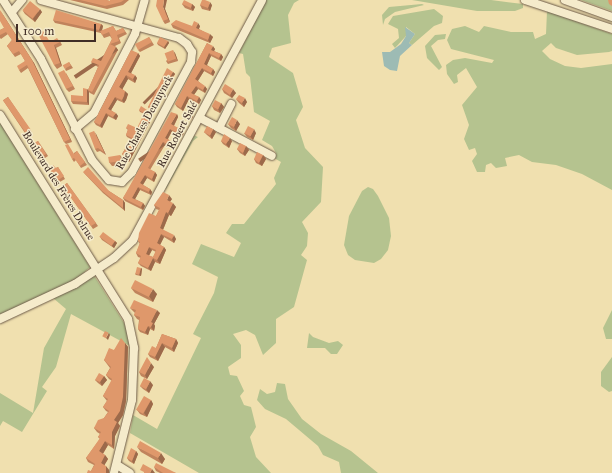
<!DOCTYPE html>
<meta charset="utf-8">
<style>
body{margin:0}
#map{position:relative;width:612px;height:473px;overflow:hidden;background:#f0e0af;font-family:"IM FELL Great Primer",serif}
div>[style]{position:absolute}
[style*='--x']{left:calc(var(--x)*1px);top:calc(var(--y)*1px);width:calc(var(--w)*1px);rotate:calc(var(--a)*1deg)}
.green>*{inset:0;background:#b5c38f}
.water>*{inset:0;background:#9dbbb4}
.roads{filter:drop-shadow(0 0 1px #6c5a48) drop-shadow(0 0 1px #6c5a48)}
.minor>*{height:8px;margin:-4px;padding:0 4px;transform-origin:4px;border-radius:4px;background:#f5ebcb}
.wall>*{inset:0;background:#c0835c;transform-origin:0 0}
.shaded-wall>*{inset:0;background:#9c6a4b;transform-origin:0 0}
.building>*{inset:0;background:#df986b;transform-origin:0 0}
span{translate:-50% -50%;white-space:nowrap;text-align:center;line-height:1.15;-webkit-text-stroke:3px #f5ebcb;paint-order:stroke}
.street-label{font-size:11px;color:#402d26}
.scale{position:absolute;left:16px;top:24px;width:80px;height:18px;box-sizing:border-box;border:2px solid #402d26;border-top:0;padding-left:5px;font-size:12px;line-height:14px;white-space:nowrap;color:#402d26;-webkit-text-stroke:3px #f5ebcb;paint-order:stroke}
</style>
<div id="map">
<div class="green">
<div style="clip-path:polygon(266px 0,299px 0,294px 3px,288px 15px,291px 43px,272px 48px,269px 57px,293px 73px,303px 107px,296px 120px,305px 148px,323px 167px,321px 202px,302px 222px,308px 233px,307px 246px,301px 255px,307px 260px,294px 307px,276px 319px,276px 343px,263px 355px,255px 335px,246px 330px,233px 334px,241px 345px,241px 358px,228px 367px,230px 375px,237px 376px,244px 391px,240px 396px,244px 405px,251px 407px,256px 427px,250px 437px,256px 457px,271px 473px,199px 473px,130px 433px,133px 415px,157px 429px,201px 338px,193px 334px,214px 293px,218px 277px,192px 264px,201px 244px,234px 257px,241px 243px,226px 233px,232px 224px,244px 224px,276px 184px,274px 178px,281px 162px,274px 158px,276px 153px,272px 146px,262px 140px,270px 121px,254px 112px,250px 77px,246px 73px,243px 54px,239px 53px)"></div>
<div style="clip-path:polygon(412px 0,491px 0,523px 4px,523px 8px,515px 11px,477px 11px)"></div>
<div style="clip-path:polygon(581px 0,612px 0,612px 11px)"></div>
<div style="clip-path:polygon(422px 4px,424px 5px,395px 12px,385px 19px,383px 25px,382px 15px,389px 7px)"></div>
<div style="clip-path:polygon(434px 9px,443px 16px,442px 23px,434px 26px,412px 45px,409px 43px,415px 34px,406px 27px,406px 36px,395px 48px,392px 44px,399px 38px,398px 29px,388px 24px,393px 16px)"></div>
<div style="clip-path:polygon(547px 11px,612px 34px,612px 51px,609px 52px,577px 55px,556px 48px,551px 43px,542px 51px,550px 59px,565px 66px,581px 68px,612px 64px,612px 190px,582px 174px,556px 165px,532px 162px,519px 155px,505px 158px,507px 166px,496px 168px,491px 163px,486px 165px,485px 172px,477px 172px,472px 161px,477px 154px,475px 148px,469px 150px,464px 139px,469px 125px,462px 105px,477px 87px,466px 68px,457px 75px,458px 82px,454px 84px,447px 74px,446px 65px,453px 60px,465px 58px,492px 63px,494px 60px,451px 49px,447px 40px,452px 29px,465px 26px,479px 32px,484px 26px,511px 32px,533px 32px,535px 39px,546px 34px)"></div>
<div style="clip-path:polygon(446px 34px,445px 39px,438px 40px,431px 46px,442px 67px,439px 70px,427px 58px,425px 46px,435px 35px)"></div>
<div style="clip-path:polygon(0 123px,90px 267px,74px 282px,0 316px)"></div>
<div style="clip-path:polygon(193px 135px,198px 137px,193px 141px,166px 189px,164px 188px)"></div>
<div style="clip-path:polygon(368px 187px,373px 189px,378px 196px,389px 218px,391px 236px,388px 250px,381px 259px,374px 263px,355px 260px,348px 255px,344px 245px,349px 216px,362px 191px)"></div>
<div style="clip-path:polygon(92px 276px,95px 277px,126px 326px,130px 346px,71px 314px,56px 367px,42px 387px,47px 391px,22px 432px,3px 421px,0 426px,0 393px,33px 413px,44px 348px,66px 309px,53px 298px)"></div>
<div style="clip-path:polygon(612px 310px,612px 339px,606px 339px,603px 328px)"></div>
<div style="clip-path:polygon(309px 333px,313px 337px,329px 343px,338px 341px,343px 345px,337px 354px,331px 354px,325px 348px,307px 348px)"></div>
<div style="clip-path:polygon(612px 357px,612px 391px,609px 392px,601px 386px,601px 372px)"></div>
<div style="clip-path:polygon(277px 383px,285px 384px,288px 399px,302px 419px,321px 434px,351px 451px,378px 473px,341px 473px,339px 462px,323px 455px,318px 446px,286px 419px,265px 409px,257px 400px,260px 389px,267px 394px,275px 392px)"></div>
</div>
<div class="water">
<div style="clip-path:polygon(405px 27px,415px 34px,409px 43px,412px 45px,400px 56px,397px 71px,390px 70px,384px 66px,382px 52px,390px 52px,401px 44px,406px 36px)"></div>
</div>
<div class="roads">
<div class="minor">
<div style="--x:3;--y:0;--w:70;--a:57.2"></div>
<div style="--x:41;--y:59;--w:113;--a:63.2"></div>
<div style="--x:92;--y:160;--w:26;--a:50"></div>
<div style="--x:109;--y:180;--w:13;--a:9"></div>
<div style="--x:122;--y:182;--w:14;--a:-45"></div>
<div style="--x:132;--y:172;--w:125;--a:-61.8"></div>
<div style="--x:191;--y:62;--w:10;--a:-84"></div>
<div style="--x:192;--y:52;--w:9;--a:-122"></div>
<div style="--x:187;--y:44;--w:10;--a:-143"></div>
<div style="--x:179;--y:38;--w:143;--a:-164.6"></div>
<div style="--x:525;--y:0;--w:92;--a:18.4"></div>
<div style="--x:565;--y:0;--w:50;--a:19.9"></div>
<div style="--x:12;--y:12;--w:16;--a:-50"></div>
<div style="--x:0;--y:115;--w:241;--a:57.9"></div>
<div style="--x:128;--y:319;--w:30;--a:78"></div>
<div style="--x:134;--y:348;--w:52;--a:92.2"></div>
<div style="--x:132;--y:400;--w:75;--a:103.9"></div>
<div style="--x:200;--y:118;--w:81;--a:27.8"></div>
<div style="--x:219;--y:128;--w:27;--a:-63"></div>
<div style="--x:75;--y:129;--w:25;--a:-40"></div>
<div style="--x:94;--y:113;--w:89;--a:-62.6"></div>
<div style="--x:135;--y:34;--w:35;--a:-74"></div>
<div style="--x:0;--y:319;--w:83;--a:-25"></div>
<div style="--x:75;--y:284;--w:47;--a:-33.7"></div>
<div style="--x:114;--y:258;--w:26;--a:-43"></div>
<div style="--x:133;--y:240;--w:272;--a:-61.7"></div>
<div style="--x:117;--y:465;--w:15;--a:32"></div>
</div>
</div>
<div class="wall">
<div style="clip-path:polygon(70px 0,106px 0,110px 1px,110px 0,129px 0,123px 5px,107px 9px)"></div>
<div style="clip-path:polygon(182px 4px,192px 4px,195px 7px,193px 11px,185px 8px)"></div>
<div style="clip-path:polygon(200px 5px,212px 5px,210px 11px,202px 9px)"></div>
<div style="clip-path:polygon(165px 9px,170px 22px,165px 24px,163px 21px)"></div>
<div style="clip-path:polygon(23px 11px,42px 12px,35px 22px,25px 14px)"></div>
<div style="clip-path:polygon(53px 20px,101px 24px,103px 26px,102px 31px,113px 26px,116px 31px,123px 28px,127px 34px,119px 38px,121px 43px,115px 46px,118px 50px,94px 95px,90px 93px,89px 92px,89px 105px,73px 104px,71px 101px,83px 96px,87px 89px,88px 90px,98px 67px,93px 64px,91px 62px,101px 61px,112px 39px,110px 36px,104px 38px,101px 33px,55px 23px)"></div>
<div style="clip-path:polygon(171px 24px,192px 26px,200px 26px,199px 29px,213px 37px,210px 43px,173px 28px)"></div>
<div style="clip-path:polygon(4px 28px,34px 63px,72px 142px,66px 144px,64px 142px,28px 68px,21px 73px,19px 70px,25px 61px,21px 54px,15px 57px,7px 46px,12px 40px,8px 34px,1px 39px,0 38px,0 30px)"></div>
<div style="clip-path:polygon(149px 37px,154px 45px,140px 52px,138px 50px)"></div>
<div style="clip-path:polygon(60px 41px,62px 45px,56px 48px,62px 66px,57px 69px,54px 65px,50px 42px)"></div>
<div style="clip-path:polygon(168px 41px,169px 43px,165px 49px,158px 45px,157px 43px)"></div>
<div style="clip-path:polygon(207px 43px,215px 49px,214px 51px,221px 54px,223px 57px,221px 61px,211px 56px,207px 65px,213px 69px,215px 72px,213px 76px,204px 71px,198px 81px,207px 89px,205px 93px,198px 89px,194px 95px,199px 97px,201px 100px,199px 104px,189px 99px,183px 111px,177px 107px,175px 104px)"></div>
<div style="clip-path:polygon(138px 53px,140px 56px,131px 73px,137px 78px,135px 83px,128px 79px,122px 89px,128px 94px,126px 100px,124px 103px,117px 100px,111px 110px,118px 116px,116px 120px,108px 116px,102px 128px,96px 125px,94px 122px)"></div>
<div style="clip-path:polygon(175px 53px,178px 61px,168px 64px,166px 61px)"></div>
<div style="clip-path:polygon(69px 62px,73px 68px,66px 71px,65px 69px)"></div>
<div style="clip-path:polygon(173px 72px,175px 74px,155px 112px,150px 110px,148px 107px)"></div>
<div style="clip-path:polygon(66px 73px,75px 89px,69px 92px,66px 89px)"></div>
<div style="clip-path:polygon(222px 89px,236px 93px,232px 98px,224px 93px)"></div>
<div style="left:8px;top:97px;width:42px;height:6px;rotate:56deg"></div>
<div style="clip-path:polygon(236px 99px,247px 102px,244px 107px,239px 103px)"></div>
<div style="clip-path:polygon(221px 103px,224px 107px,220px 113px,214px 110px,212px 106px)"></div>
<div style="clip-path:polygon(139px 110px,149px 112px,147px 115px,140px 112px)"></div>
<div style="clip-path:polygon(177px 114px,178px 117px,174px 126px,184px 133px,182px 136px,172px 131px,168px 139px,173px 144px,172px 148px,165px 145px,150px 170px,155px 172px,157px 175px,154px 182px,147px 178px,143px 185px,150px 189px,152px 192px,151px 195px,140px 190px,135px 199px,143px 203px,145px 206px,143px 210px,125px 201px,123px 198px)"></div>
<div style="clip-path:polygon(149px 119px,150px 122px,129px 162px,122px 154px,131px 139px,127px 137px,126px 135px,128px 130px,126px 128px,137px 128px)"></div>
<div style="clip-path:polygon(228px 124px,240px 124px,236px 131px,231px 128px)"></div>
<div style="clip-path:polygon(204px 132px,216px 132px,212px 139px,207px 135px)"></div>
<div style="clip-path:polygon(244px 133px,256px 133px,253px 140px,247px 137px)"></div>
<div style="clip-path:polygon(96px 134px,106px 155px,100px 151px,97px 152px,95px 149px)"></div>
<div style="left:38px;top:141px;width:18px;height:7px;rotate:56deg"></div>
<div style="clip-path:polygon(221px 141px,232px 141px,229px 148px,223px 144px)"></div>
<div style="clip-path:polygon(246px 146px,249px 150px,245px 156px,240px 153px,237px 149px)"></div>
<div style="clip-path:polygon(77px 151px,87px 165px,81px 168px,76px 160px,74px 162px,72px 159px,74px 153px)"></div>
<div style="clip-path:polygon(263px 155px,266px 159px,262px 166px,256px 163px,254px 159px)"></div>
<div style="clip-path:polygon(123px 159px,124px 165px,112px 166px,109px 162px)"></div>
<div style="clip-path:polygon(58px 167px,65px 179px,58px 183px,49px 168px,56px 168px)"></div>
<div style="clip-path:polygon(83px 172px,109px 191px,123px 200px,125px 203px,125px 211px,103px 193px)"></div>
<div style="clip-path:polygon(67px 183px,98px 226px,93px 229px,63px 186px)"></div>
<div style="clip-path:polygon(evenodd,172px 199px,170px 202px,176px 207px,171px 216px,169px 215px,163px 230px,176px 239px,174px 243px,164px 237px,160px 245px,164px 247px,166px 250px,160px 264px,155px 262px,151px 271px,141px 266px,138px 263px,141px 258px,138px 257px,136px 253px,140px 244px,138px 241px,156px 216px,159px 210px,156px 209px,154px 205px,172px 199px,152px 250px,156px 252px,153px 257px,149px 256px,152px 250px)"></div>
<div style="clip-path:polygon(100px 237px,115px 241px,117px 243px,114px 248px,102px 240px)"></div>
<div style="clip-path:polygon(141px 268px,142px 269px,141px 276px,136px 275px,135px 274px)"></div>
<div style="clip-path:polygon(131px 288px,157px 294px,153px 302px,135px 293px)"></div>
<div style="clip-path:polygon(130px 308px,160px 313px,154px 324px,155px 326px,154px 331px,150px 329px,148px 335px,140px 332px,138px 329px,139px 320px,137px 319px,134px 315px,135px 313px)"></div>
<div style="clip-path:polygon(162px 334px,176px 339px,178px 343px,174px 352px,165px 347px,158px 361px,150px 357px,148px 354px,156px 348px)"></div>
<div style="clip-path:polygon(125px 343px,128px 347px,126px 401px,123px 415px,118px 423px,120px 426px,115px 436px,114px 449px,108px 445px,103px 454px,105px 455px,108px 459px,104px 465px,109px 470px,109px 473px,87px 473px,91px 471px,94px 465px,88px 462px,86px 458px,100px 439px,98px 437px,100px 434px,97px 432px,94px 428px,104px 418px,108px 412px,106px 411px,103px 407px,107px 401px,103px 396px,112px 381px,109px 379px,106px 375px,110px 368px,104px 360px,114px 350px)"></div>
<div style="clip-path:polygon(154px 367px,147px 379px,141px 376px,139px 372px)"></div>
<div style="clip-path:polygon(104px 376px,107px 380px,102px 386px,98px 383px,95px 380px)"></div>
<div style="clip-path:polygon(153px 385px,149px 393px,143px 389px,140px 386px)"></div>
<div style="clip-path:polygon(151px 400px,153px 404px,147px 417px,140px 414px,137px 410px)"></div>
<div style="clip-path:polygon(137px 447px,165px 459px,162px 464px,141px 452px)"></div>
<div style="clip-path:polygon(136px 451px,138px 454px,134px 464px,129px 461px,127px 458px)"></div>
<div style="clip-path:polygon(154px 467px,176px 473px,160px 473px,156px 471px)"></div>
</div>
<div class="shaded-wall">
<div style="clip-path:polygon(164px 0,167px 0,165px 9px,170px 22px,168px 19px,163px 7px)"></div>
<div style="clip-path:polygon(210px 2px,212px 5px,210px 11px,208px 8px)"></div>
<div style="clip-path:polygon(192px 4px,195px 7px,193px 11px,191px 8px)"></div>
<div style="clip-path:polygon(40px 9px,42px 12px,35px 22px,33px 19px)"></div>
<div style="clip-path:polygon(0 10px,34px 63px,72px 142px,70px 139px)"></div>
<div style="clip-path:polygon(198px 23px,200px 26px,198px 31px,196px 28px)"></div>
<div style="clip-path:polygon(101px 24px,103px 26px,101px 33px,99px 30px)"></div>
<div style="clip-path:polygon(210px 34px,213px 37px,210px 43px,208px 40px)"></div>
<div style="clip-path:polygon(168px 41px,169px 43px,165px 49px,164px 47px)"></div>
<div style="clip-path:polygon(54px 45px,56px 48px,62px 66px,60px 63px)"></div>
<div style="clip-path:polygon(213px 46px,215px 49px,213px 53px,211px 50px)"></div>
<div style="left:116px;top:47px;width:4px;height:51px;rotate:56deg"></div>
<div style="clip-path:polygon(173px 50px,175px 53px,178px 61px,176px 58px)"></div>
<div style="clip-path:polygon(138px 53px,140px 56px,130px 75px,128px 72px)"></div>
<div style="clip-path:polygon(209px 53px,211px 56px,206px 67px,204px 64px)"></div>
<div style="clip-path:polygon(221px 54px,223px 57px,221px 61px,219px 58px)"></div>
<div style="clip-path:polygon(202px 68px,204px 71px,197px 82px,195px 79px)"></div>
<div style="clip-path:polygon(213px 69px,215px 72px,213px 76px,211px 73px)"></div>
<div style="left:173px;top:72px;width:3px;height:43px;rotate:45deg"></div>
<div style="clip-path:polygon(126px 75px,128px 79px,122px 90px,119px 87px)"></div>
<div style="clip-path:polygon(135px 75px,137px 78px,135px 83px,133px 79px)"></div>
<div style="clip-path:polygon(196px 86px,198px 89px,193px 96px,191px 93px)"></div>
<div style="clip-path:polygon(205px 86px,207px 89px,205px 93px,203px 90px)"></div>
<div style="clip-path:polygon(87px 89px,89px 92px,89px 105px,87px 102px)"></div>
<div style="clip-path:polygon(233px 89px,236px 93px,232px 98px,230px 95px)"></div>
<div style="clip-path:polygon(125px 91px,128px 94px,126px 100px,124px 103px,122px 100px)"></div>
<div style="clip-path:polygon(187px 96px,189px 99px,183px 111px,181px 108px)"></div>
<div style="clip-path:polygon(115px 97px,117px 100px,110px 112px,108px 109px)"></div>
<div style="clip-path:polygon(199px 97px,201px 100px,199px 104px,197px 101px)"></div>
<div style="clip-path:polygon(245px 98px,247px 102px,244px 107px,242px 103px)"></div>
<div style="clip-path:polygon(221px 103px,224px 107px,220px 113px,218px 109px)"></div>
<div style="clip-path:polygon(147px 110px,149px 112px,147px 115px,145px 114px)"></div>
<div style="clip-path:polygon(106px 113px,108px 116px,102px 128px,100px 125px)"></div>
<div style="clip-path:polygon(116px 113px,118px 116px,116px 120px,113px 117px)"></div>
<div style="clip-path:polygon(177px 114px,178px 117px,173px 127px,171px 124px)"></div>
<div style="clip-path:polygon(191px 115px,193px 117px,190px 121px,189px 119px)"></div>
<div style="clip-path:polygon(149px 119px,150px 122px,129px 162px,127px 159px)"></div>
<div style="clip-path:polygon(237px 120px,240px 124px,236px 131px,234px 127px)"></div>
<div style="clip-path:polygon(170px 129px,172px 131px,167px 140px,165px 138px)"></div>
<div style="clip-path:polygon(213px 129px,216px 132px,212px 139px,210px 135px)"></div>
<div style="clip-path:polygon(254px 129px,256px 133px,253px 140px,250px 136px)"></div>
<div style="clip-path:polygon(182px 130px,184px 133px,182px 136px,180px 134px)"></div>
<div style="clip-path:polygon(94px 131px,96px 134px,106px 155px,104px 152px)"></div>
<div style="clip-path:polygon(230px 138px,232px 141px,229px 148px,226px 144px)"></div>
<div style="clip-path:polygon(171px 141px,173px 144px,172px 148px,170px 145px)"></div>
<div style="left:163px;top:142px;width:4px;height:30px;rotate:56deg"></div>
<div style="clip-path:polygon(246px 146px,249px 150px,245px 156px,243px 153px)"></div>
<div style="clip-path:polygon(120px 155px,123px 159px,124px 165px,121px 161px)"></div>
<div style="clip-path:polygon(263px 155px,266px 159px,262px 166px,259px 163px)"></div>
<div style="clip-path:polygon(155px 172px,157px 175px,154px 182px,152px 179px)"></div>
<div style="clip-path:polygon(145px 175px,147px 178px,142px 186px,140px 183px)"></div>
<div style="clip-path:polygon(138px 187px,140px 190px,134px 201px,132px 198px)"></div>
<div style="clip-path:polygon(150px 189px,152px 192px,151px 195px,149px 192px)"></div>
<div style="clip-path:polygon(169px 195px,172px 199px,169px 203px,167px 200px)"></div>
<div style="clip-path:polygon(123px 200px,125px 203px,125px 211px,123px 208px)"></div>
<div style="clip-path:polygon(143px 203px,145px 206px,143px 210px,141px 207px)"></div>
<div style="clip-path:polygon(173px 203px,176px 207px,171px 216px,168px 213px)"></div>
<div style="clip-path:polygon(166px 212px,169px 215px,162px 232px,160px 228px)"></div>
<div style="clip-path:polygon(161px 234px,164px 237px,159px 247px,157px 243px)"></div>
<div style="clip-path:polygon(174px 235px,176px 239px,174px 243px,172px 239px)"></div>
<div style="clip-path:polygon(115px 241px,117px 243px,114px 248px,112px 246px)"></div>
<div style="clip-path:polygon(149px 247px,152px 250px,148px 257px,146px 254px)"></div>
<div style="clip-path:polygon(164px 247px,166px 250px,160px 264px,157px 260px)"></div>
<div style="clip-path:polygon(153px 258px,155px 262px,151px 271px,148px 268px)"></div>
<div style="clip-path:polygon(141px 268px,142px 269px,141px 276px,139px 275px)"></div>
<div style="clip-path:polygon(153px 289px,157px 294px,153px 302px,149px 296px)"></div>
<div style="clip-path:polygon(157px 310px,160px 313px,154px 324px,155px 326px,154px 331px,151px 327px,151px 322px)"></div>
<div style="clip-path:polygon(148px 326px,150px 329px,148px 335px,145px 332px)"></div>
<div style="clip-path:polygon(109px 333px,110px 335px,108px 340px,106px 338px)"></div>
<div style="clip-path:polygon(176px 339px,178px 343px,174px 352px,172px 348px)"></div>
<div style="clip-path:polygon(125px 343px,128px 347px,126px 401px,123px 415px,118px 423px,120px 426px,115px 436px,114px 449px,112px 445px,112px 432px)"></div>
<div style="clip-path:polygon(162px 343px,165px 347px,158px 361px,155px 357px)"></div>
<div style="clip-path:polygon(151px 363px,154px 367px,147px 379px,145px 375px)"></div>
<div style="clip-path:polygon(104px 376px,107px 380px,102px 386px,100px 382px)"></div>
<div style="clip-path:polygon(150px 381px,153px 385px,149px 393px,146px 389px)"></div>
<div style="clip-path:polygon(151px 400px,153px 404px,147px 417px,144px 413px)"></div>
<div style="clip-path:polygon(105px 441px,108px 445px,102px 455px,99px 451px)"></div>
<div style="clip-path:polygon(136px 451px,138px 454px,134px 464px,132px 461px)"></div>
<div style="clip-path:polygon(161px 453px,165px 459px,162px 464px,158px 458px)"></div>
<div style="clip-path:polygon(105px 455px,108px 459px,104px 466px,101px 463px)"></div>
<div style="clip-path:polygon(106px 466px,109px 470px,109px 473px,106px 473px)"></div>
<div style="clip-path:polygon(152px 469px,155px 473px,150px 473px)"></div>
</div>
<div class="building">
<div style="clip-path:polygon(80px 0,106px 0,110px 1px,110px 0,124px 0,121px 2px,105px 6px)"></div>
<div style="clip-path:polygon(157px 0,164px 0,163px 7px,168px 19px,163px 21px,156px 6px)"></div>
<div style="clip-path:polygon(184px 0,192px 4px,191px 8px,182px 4px)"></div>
<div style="clip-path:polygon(202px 0,205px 0,210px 2px,208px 8px,200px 5px)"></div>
<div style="clip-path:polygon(608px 0,612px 0,612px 6px,609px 4px)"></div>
<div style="left:30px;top:1px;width:13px;height:12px;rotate:39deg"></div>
<div style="clip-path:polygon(0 10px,32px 60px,70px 139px,64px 142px,27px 65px,19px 70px,17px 66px,25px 61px,19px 51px,13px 54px,7px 46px,12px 40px,6px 32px,0 35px,0 30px,4px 28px,0 21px)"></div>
<div style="clip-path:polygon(56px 10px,101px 24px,99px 30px,53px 20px)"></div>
<div style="clip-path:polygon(176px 20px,192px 26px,194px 21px,198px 23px,196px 28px,210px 34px,208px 40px,171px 24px)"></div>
<div style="clip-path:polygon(113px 26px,116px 31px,123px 28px,125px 32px,117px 35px,119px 41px,110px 44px,116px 47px,92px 92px,88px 90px,99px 65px,91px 62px,93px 58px,101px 61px,112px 39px,109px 32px,102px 35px,100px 31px)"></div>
<div style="clip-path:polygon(43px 31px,50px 42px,57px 38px,60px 42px,54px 45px,60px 63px,54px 65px,38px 34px)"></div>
<div style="clip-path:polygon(149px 37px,152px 42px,138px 50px,135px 44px)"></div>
<div style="clip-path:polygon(160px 37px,168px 41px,164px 47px,157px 43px)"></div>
<div style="clip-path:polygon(207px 43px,213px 46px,211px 50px,221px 54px,219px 58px,209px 53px,204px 64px,213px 69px,211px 73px,202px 68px,195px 79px,205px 86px,203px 90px,196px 86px,191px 93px,199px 97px,197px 101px,187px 96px,181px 108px,175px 104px)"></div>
<div style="clip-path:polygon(131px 50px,138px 53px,128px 72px,135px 75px,133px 79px,126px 75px,119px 87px,125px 91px,124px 96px,122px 100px,115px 97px,108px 109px,116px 113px,113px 117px,106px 113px,100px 125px,94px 122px)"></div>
<div style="left:173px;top:50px;width:9px;height:9px;rotate:69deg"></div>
<div style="left:69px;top:62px;width:4px;height:7px;rotate:63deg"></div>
<div style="clip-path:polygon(167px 68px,173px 72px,153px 110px,148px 107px)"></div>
<div style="clip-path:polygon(64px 70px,73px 86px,66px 89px,58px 73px)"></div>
<div style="clip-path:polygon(225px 84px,233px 89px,230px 95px,222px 89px)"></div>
<div style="clip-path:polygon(83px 88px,87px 89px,87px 102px,71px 101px,71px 95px,83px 96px)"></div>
<div style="clip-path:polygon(239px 95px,245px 98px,242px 103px,236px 99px)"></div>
<div style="left:8px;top:97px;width:39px;height:6px;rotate:55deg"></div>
<div style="left:215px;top:100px;width:7px;height:7px;rotate:27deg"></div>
<div style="clip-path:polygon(141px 106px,147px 110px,145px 114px,139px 110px)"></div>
<div style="clip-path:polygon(171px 112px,177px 114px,171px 124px,182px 130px,180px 134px,170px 129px,165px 138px,171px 141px,170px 145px,163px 142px,148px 168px,155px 172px,152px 179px,145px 175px,140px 183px,150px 189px,149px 192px,138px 187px,132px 198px,143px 203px,141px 207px,123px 198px)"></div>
<div style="left:185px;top:112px;width:7px;height:4px;rotate:27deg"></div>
<div style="clip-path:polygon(144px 114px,149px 119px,127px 159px,122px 154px,132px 138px,126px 135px,128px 129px,126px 128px,128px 124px,137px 128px)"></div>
<div style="clip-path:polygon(232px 117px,237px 120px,234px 127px,228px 124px)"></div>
<div style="left:207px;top:126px;width:7px;height:7px;rotate:27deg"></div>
<div style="left:248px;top:126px;width:7px;height:8px;rotate:27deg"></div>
<div style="clip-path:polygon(94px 131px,104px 152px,98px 148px,95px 149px,89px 133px)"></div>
<div style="clip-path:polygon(224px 134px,230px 138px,226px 144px,221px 141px)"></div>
<div style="clip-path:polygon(38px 141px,46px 154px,41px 157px,32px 144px)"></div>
<div style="clip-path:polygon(240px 143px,246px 146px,243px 153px,237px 149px)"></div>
<div style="clip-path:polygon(68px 144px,74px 154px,77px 151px,85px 162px,80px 166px,74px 158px,72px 159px,65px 145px)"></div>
<div style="clip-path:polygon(257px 152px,263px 155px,259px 163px,254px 159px)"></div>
<div style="left:120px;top:155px;width:6px;height:12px;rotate:81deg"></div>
<div style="clip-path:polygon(53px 165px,56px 168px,58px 167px,64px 176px,57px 181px,49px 168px)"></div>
<div style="clip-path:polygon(88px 167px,109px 191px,123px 200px,123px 208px,101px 190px,83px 172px)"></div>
<div style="clip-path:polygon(67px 183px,96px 223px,91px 226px,63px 186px)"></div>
<div style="clip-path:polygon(evenodd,163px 192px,169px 195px,167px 200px,173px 203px,168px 213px,166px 212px,160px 228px,174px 235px,172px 239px,161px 234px,157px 243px,164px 247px,157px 260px,153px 258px,148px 268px,138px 263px,141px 256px,136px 253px,140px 242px,138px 241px,139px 233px,149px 213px,156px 216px,160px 208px,154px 205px,163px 192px,149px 247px,156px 250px,153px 257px,146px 254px,149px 247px)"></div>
<div style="left:103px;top:232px;width:15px;height:6px;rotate:37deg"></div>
<div style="left:137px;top:267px;width:4px;height:7px;rotate:14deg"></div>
<div style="left:135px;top:280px;width:20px;height:9px;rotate:27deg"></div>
<div style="clip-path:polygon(134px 300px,157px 310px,151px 322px,153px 323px,151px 327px,148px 326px,145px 332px,138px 329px,140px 317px,134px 315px,136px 310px,130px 308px)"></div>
<div style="left:105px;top:331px;width:4px;height:6px;rotate:27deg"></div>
<div style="clip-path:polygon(162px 334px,176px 339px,172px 348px,162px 343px,155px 357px,148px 354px,152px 346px,156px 348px)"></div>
<div style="clip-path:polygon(121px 338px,125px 343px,123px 397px,120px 411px,114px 420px,117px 422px,112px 432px,112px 445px,105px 441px,99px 451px,105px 455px,101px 463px,106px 466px,106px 473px,87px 473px,88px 470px,91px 471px,95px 464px,86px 458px,100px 438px,98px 437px,101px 432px,94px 428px,98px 420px,104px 418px,109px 411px,103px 407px,108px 399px,103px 396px,112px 379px,106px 375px,111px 367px,104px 360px,109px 348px,114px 350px)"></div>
<div style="clip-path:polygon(147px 357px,151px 363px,145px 375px,139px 372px)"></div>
<div style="clip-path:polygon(99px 373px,104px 376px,100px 382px,95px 380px)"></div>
<div style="left:144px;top:378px;width:7px;height:9px;rotate:27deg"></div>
<div style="left:144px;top:396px;width:8px;height:16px;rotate:30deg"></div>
<div style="clip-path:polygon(140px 441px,161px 453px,158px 458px,137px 447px)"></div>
<div style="clip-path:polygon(131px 448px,136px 451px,132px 461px,127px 458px)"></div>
<div style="clip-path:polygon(156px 463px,176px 473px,163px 473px,154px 467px)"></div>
<div style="clip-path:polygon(143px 464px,152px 469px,150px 473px,144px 473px,144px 472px,140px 470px)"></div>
</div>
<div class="street-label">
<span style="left:145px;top:123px;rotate:-61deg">Rue Charles Demuynck</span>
<span style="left:178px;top:135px;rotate:-62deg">Rue Robert Salé</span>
<span style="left:58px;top:186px;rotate:58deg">Boulevard des Frères Delrue</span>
</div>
<div class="scale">100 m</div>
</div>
